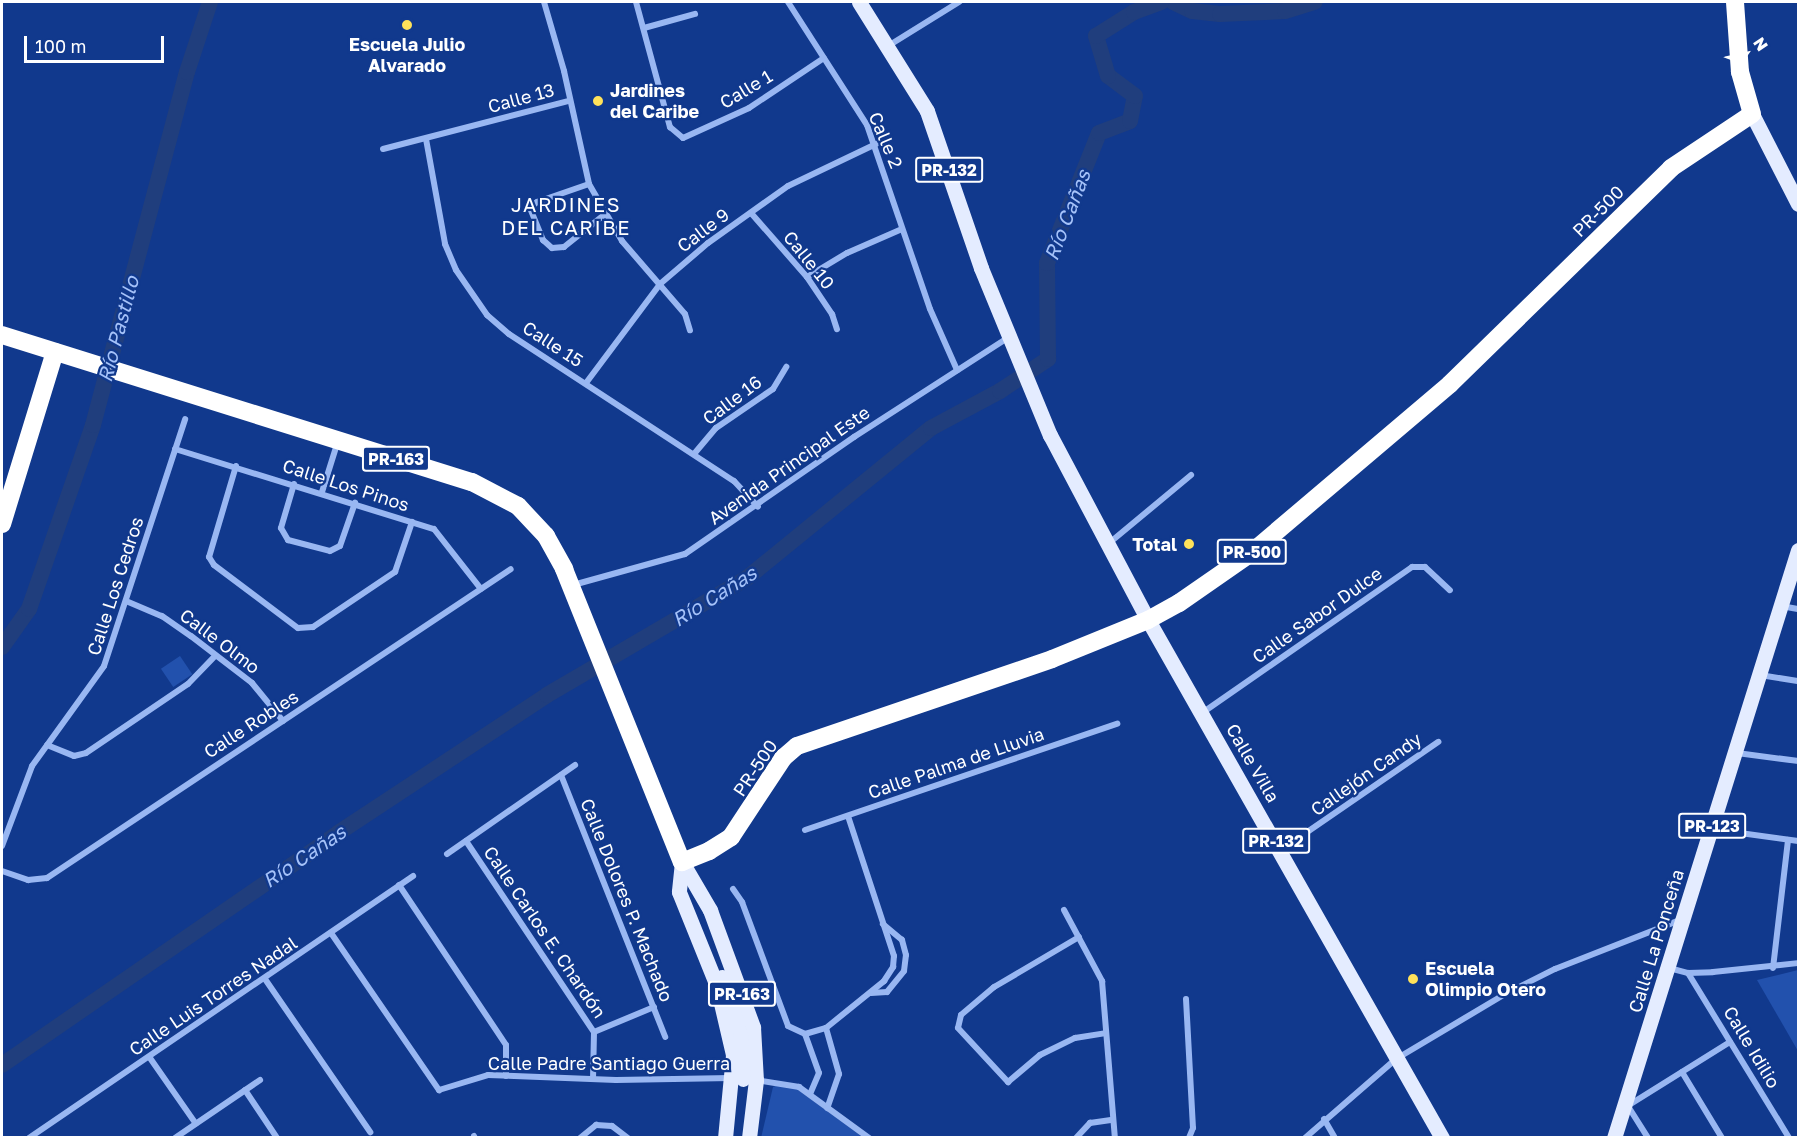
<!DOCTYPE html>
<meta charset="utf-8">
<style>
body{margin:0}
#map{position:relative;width:1800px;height:1139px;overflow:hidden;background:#11398d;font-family:"Golos Text",sans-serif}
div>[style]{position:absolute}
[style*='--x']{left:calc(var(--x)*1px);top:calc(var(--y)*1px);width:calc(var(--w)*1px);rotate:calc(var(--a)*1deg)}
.green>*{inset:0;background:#2251ad;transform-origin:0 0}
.river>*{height:16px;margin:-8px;padding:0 8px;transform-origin:8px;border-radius:8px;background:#203e7d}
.street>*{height:6px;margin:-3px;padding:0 3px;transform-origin:3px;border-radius:3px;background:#99b7f2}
.primary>*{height:15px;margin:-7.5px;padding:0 7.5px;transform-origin:7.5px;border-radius:7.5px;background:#e4ecff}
.highway>*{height:18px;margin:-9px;padding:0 9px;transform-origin:9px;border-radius:9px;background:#fff}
.dots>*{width:16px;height:16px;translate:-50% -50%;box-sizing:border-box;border:3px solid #11398d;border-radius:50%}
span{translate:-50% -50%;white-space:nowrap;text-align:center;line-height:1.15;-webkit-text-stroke:4.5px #11398d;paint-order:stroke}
.shield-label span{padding:2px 4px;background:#11398d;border:2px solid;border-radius:4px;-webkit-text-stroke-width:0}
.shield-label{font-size:16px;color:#fff;font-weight:700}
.poi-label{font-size:18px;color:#fff;font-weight:700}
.left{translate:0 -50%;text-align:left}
.right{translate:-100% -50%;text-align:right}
.street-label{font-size:18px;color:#fff}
.neighbourhood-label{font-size:20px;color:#fff;letter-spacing:1.5px}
.water-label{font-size:20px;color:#a5c2f9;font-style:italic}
.frame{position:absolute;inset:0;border:3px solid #fff;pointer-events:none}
.north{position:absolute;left:1716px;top:24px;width:60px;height:60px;-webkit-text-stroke:4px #11398d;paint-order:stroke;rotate:56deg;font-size:16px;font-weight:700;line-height:24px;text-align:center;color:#fff}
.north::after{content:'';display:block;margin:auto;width:21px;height:27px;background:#fff;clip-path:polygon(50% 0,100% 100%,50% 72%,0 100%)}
.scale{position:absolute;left:24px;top:36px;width:140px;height:27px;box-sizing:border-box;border:3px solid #fff;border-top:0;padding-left:8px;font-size:18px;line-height:21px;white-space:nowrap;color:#fff;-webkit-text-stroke:4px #11398d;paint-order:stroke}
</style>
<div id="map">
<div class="green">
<div style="left:180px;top:656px;width:22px;height:23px;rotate:56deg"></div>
<div style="clip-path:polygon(1798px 970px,1798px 1051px,1757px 980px)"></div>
<div style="clip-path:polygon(780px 1084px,797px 1089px,864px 1138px,761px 1138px,773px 1087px)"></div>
</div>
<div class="river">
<div style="--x:1173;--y:2;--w:21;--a:25"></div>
<div style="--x:1192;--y:11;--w:28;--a:6"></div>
<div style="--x:1220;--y:14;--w:65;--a:-2.6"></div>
<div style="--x:1285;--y:11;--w:31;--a:-17"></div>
<div style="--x:2;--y:647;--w:47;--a:-54.6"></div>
<div style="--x:29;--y:609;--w:195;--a:-70.8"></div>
<div style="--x:93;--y:425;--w:365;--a:-75.1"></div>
<div style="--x:187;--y:72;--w:74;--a:-71.8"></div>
<div style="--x:2;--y:1065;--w:408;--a:-34.6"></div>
<div style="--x:338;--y:833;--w:250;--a:-33.4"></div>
<div style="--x:547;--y:695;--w:232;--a:-30.3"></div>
<div style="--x:747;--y:578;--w:237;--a:-39.2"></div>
<div style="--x:931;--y:428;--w:78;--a:-28.2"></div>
<div style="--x:1000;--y:391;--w:58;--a:-33.7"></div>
<div style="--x:1048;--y:359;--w:96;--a:-90.6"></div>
<div style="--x:1047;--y:263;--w:140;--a:-68.2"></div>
<div style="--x:1099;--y:133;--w:33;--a:-21"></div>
<div style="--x:1130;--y:121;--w:25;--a:-79"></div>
<div style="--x:1135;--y:96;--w:34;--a:-143"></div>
<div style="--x:1108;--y:76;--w:42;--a:-106.7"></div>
<div style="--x:1096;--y:36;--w:45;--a:-32.3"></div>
<div style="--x:1134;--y:12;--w:29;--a:-20"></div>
</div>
<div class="street">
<div style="--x:544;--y:2;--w:72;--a:73.8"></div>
<div style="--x:564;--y:71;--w:116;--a:77.5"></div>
<div style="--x:589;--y:184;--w:66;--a:59.9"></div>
<div style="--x:622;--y:241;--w:96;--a:49.2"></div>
<div style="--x:685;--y:314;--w:17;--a:73"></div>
<div style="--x:636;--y:2;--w:130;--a:74.8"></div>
<div style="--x:670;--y:127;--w:17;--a:40"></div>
<div style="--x:683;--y:138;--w:72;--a:-24.4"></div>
<div style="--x:749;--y:108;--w:90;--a:-33.7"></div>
<div style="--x:788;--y:2;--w:146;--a:57.3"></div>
<div style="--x:867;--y:125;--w:194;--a:71.1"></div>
<div style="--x:930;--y:309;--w:67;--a:66.1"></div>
<div style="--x:644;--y:28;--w:53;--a:-15.4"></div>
<div style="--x:888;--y:46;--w:84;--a:-31.8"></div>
<div style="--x:426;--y:139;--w:107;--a:79.7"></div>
<div style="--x:445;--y:244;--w:28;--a:67"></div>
<div style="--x:456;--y:270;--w:55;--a:55.4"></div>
<div style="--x:487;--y:315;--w:29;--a:41"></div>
<div style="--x:509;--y:334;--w:269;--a:33.2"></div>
<div style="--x:734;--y:481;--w:35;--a:47"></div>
<div style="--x:383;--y:149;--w:192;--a:-14.5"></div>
<div style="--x:589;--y:184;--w:55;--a:160.9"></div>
<div style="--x:537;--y:202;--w:9;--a:139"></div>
<div style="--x:530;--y:208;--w:35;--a:68"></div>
<div style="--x:543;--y:240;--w:12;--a:42"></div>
<div style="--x:552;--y:248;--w:12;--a:-5"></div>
<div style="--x:564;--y:247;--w:51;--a:-38.7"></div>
<div style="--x:751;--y:213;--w:85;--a:48.8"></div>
<div style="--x:807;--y:277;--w:45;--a:56"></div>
<div style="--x:832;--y:314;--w:16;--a:72"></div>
<div style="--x:807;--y:277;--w:47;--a:-31"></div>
<div style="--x:847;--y:253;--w:60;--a:-23.6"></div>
<div style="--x:586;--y:383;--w:124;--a:-53.2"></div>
<div style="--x:660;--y:284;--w:63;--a:-40.5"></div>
<div style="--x:708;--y:243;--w:98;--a:-35.5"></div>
<div style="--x:788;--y:186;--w:98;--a:-25.5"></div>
<div style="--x:175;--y:449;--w:271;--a:17.2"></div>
<div style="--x:434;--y:529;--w:76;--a:51.9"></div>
<div style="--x:694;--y:454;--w:34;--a:-50"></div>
<div style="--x:716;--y:428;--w:69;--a:-34.4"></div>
<div style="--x:773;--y:389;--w:26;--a:-59"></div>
<div style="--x:236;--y:466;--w:95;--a:106.5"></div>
<div style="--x:209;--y:557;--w:9;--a:58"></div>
<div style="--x:214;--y:565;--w:105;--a:36.9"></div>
<div style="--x:298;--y:628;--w:15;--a:-4"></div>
<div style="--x:313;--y:627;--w:99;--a:-33.9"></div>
<div style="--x:395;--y:572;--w:53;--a:-71.2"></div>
<div style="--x:294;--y:484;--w:46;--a:106.5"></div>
<div style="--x:281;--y:528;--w:14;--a:60"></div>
<div style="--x:288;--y:540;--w:43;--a:14.7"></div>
<div style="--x:330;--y:551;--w:11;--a:-27"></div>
<div style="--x:340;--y:546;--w:46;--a:-70.8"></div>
<div style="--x:322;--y:492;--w:53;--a:-72.6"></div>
<div style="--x:1108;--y:544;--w:108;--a:-39.7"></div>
<div style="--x:573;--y:585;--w:116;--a:-15.5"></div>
<div style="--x:685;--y:554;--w:206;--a:-34.7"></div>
<div style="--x:854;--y:437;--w:184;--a:-32.8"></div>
<div style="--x:126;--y:601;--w:39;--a:23"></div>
<div style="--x:162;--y:616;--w:35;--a:35"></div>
<div style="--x:191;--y:636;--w:77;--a:37.6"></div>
<div style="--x:252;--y:683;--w:49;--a:50.8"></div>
<div style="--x:1781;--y:606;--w:17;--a:10"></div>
<div style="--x:1760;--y:675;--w:38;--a:9"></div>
<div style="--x:1202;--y:713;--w:256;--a:-34.8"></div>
<div style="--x:1412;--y:567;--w:13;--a:0"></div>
<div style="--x:1425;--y:567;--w:34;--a:43"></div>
<div style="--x:47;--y:745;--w:29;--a:22"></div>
<div style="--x:74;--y:756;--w:12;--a:-14"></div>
<div style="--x:86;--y:753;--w:123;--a:-34.1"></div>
<div style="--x:188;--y:684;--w:39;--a:-46"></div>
<div style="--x:1737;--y:753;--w:62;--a:7.5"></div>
<div style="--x:561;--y:775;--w:282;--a:68.3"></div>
<div style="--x:1711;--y:829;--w:88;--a:7.9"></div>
<div style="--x:805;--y:830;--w:330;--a:-18.8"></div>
<div style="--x:466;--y:841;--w:230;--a:56.2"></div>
<div style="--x:594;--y:1032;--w:46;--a:91.2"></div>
<div style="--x:2;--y:846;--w:85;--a:-69.4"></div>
<div style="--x:32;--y:766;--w:123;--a:-54.2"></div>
<div style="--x:104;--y:666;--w:260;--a:-71.8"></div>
<div style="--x:1281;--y:850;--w:191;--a:-34.5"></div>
<div style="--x:447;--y:854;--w:156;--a:-34.8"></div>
<div style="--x:2;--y:871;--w:28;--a:19"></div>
<div style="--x:28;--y:880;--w:19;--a:-6"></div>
<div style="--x:47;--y:878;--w:557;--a:-33.66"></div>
<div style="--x:399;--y:885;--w:192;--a:56.2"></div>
<div style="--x:506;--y:1045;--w:31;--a:90"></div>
<div style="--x:733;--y:889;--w:16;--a:55"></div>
<div style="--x:742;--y:902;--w:132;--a:69.6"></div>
<div style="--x:788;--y:1026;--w:19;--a:25"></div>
<div style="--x:805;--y:1034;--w:22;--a:-16"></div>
<div style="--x:826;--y:1028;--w:75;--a:-39"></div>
<div style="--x:884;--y:981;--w:17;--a:-57"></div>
<div style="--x:893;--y:967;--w:11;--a:-85"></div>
<div style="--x:894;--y:956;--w:147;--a:-108.2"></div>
<div style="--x:1064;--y:910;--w:81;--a:61.8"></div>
<div style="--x:1102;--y:981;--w:158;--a:85.3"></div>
<div style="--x:331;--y:933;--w:191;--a:55.5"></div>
<div style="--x:439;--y:1090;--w:51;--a:-17"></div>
<div style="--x:488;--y:1075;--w:128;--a:2.2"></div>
<div style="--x:616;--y:1080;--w:115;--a:-1"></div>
<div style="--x:1079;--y:937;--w:99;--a:149.5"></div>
<div style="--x:994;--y:987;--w:43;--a:139.7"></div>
<div style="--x:961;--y:1015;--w:13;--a:103"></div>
<div style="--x:958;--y:1028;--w:74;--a:47.2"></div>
<div style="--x:1008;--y:1082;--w:42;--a:-40.2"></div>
<div style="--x:1040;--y:1055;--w:39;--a:-26"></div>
<div style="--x:1075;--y:1038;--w:31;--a:-9"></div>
<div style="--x:1669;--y:968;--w:20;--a:15"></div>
<div style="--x:1688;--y:973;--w:25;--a:-2"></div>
<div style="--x:1713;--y:972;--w:85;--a:-6"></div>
<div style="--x:1773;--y:968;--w:129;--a:-83.3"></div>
<div style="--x:1688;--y:973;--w:193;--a:58.5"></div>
<div style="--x:265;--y:979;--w:186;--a:55.5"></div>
<div style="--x:871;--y:993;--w:16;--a:-4"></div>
<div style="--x:887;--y:992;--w:27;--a:-51"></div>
<div style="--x:904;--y:971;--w:16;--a:-83"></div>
<div style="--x:906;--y:955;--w:16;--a:-105"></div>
<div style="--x:902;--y:940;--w:25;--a:-140"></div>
<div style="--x:1186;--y:999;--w:129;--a:86.9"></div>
<div style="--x:1193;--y:1128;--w:11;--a:112"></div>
<div style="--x:826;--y:1028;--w:48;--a:74.2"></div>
<div style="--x:839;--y:1074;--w:36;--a:109"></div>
<div style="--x:594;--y:1032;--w:65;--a:-22.6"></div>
<div style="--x:805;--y:1034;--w:41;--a:70.3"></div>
<div style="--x:819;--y:1073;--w:23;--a:113"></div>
<div style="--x:150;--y:1058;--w:80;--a:55.1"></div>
<div style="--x:1682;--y:1072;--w:77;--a:58.8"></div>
<div style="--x:756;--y:1080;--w:44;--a:9.2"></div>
<div style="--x:799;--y:1087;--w:87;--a:36.1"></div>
<div style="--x:245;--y:1090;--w:58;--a:56.3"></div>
<div style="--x:1626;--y:1103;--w:41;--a:57.8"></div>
<div style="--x:1629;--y:1105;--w:119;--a:-32"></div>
<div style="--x:1324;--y:1119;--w:22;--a:60"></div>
<div style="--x:474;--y:1136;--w:2;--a:63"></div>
<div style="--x:29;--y:1138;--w:465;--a:-34.3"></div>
<div style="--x:175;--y:1138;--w:103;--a:-34.3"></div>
<div style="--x:580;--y:1138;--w:21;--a:-39"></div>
<div style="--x:596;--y:1125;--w:16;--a:4"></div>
<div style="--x:612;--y:1126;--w:20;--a:37"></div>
<div style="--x:1076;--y:1138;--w:21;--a:-47"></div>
<div style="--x:1090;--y:1123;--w:21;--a:-8"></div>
<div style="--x:1305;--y:1138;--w:121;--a:-41"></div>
<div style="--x:1396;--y:1059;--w:127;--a:-30.8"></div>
<div style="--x:1505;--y:994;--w:56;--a:-26.6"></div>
<div style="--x:1555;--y:969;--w:134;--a:-21.4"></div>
</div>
<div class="primary">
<div style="--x:859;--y:2;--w:128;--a:58"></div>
<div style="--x:927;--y:111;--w:166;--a:71"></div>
<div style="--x:981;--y:268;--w:181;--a:67.6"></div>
<div style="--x:1050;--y:435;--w:209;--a:62.1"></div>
<div style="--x:1148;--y:620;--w:596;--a:60.42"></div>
<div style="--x:1752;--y:114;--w:101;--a:62.9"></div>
<div style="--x:682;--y:862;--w:56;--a:59.7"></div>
<div style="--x:710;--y:910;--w:125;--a:69.8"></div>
<div style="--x:753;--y:1027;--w:53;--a:86.8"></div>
<div style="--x:756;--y:1080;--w:58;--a:96.9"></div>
<div style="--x:682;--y:862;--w:30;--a:96"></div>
<div style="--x:679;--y:892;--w:101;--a:68"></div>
<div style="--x:717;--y:986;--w:71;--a:76.9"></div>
<div style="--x:733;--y:1055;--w:83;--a:95.5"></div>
<div style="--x:722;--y:977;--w:59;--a:72.2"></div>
<div style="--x:740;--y:1033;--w:46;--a:86.3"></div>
<div style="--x:1614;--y:1138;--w:616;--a:-72.62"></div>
</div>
<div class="highway">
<div style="--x:2;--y:335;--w:492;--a:17.4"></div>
<div style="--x:472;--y:482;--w:52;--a:27.6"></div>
<div style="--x:518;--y:506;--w:41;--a:47"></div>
<div style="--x:546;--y:536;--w:38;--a:61"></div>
<div style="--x:564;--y:569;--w:316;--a:68.1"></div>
<div style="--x:682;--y:862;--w:29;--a:-22"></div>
<div style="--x:709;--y:851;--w:26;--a:-32"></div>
<div style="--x:731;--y:837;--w:95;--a:-56.6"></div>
<div style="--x:783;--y:758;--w:18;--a:-41"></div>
<div style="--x:797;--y:746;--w:269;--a:-18.8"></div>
<div style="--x:1052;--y:659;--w:104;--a:-22.1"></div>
<div style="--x:1148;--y:620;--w:35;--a:-29"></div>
<div style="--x:1179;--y:603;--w:88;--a:-34.8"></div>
<div style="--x:1251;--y:553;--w:261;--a:-40.3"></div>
<div style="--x:1450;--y:384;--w:309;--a:-44.3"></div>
<div style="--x:1671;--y:168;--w:97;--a:-33.7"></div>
<div style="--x:1752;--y:114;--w:44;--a:-105.9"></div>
<div style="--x:1740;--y:72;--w:70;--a:-94.1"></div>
<div style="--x:2;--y:524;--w:180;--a:-72.9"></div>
</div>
<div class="dots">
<div style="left:407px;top:25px;background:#ffe25a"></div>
<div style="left:598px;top:101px;background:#ffe25a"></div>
<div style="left:1189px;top:544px;background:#ffe25a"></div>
<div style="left:1413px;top:979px;background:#ffe25a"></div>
</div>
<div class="shield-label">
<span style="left:949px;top:170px">PR-132</span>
<span style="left:396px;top:459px">PR-163</span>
<span style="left:1252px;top:552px">PR-500</span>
<span style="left:1712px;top:826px">PR-123</span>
<span style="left:1276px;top:841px">PR-132</span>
<span style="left:742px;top:994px">PR-163</span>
</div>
<div class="poi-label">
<span style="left:407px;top:55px">Escuela Julio<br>Alvarado</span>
<span class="left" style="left:610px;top:101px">Jardines<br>del Caribe</span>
<span class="right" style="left:1177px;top:544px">Total</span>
<span class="left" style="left:1425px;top:979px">Escuela<br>Olimpio Otero</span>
</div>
<div class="street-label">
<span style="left:746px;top:89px;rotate:-31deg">Calle 1</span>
<span style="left:521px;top:98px;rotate:-15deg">Calle 13</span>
<span style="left:886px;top:140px;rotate:67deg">Calle 2</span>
<span style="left:1598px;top:211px;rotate:-45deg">PR-500</span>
<span style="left:703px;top:230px;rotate:-37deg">Calle 9</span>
<span style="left:809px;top:260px;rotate:51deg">Calle 10</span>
<span style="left:553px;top:344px;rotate:33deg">Calle 15</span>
<span style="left:732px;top:400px;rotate:-37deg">Calle 16</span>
<span style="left:789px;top:465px;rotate:-35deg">Avenida Principal Este</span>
<span style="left:346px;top:485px;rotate:18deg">Calle Los Pinos</span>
<span style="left:115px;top:586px;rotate:-72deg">Calle Los Cedros</span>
<span style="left:1317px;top:615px;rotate:-35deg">Calle Sabor Dulce</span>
<span style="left:220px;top:641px;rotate:37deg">Calle Olmo</span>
<span style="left:251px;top:724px;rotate:-33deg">Calle Robles</span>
<span style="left:956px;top:763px;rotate:-19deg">Calle Palma de Lluvia</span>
<span style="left:1253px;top:763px;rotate:60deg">Calle Villa</span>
<span style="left:755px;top:768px;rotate:-56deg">PR-500</span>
<span style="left:1366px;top:774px;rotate:-35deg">Callejón Candy</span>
<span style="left:627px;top:900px;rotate:68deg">Calle Dolores P. Machado</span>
<span style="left:545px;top:932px;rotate:56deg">Calle Carlos E. Chardón</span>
<span style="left:1656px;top:941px;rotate:-73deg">Calle La Ponceña</span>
<span style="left:213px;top:996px;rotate:-34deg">Calle Luis Torres Nadal</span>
<span style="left:1752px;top:1047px;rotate:59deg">Calle Idilio</span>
<span style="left:609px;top:1063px">Calle Padre Santiago Guerra</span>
</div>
<div class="neighbourhood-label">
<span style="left:566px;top:216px">JARDINES<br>DEL CARIBE</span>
</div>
<div class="water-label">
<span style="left:1067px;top:215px;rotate:-69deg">Río Cañas</span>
<span style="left:118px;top:329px;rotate:-75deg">Río Pastillo</span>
<span style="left:714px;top:596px;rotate:-32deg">Río Cañas</span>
<span style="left:304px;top:856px;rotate:-34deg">Río Cañas</span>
</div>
<div class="frame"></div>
<div class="north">N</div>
<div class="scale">100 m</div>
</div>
